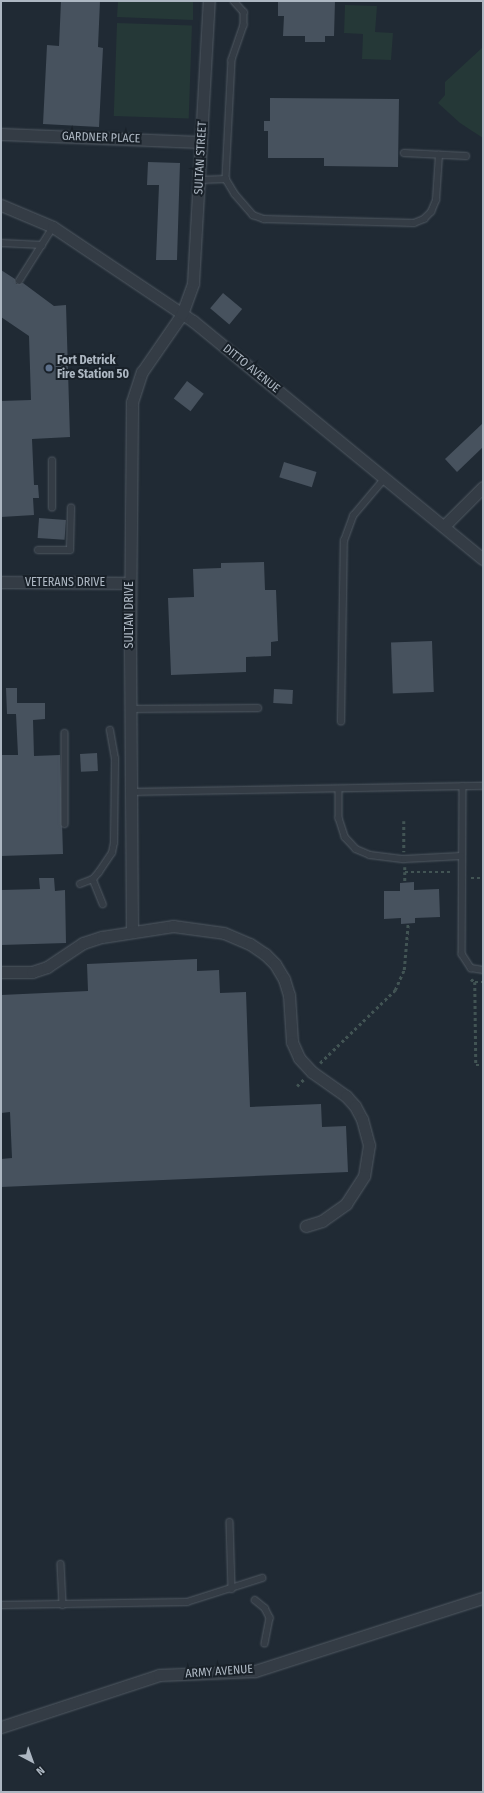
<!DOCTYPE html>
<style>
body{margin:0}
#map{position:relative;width:484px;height:1793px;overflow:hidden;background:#202a34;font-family:"Fira Sans Condensed",sans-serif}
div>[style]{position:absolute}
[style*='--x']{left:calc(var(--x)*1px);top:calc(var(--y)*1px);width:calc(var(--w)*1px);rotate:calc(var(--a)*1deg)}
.green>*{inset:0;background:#253837;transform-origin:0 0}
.building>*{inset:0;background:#47525e;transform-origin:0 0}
.path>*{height:2.5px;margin-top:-1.25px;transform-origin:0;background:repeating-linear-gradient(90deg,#425454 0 3px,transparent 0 6px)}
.roads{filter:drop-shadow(0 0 1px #515a63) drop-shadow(0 0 1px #515a63)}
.lane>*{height:5.5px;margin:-2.75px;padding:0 2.75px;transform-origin:2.75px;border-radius:2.75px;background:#343c45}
.street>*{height:11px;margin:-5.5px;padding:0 5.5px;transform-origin:5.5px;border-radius:5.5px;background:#343c45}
.dots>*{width:11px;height:11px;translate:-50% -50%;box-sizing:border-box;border:2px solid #192129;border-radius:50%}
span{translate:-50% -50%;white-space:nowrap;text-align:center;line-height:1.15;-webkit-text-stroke:4px #192129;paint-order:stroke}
.street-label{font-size:12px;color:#adb7c2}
.poi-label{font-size:12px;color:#adb7c2;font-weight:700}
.left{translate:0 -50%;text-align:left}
.frame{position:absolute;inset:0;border:2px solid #adb7c2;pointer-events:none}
.north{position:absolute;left:12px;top:1741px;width:40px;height:40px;-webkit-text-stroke:3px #192129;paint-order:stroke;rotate:139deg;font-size:11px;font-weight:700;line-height:16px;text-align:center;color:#adb7c2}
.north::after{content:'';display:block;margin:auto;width:14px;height:18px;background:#adb7c2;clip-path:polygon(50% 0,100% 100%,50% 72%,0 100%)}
</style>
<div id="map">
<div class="green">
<div style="clip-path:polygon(118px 1px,193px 1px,193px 20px,117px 17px)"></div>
<div style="clip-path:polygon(345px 5px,377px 6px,375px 32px,393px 33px,391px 60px,362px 59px,363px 34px,344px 33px)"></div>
<div style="left:117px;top:23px;width:75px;height:93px;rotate:2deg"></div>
<div style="clip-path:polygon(483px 47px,483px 138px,460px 123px,438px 103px,445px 95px,445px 82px)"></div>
</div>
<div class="building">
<div style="clip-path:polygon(61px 1px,100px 1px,98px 47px,103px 48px,99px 127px,43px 124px,47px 45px,59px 46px)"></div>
<div style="clip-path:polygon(278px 1px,335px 1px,334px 36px,325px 36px,325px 42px,305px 42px,305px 36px,283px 36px,284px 16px,278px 16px)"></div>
<div style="clip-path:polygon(270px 98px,399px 99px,398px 167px,324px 166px,324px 158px,268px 158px,268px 131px,264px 131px,264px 121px,270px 121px)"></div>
<div style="clip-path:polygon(148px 162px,180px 163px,177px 260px,156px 260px,159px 185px,147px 185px)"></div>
<div style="clip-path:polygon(1px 270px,15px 279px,16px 284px,23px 283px,54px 306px,66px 305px,70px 437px,32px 439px,34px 485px,38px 485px,39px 498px,33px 498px,34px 515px,1px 517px,1px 401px,31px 400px,29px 336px,1px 317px)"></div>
<div style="left:223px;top:293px;width:25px;height:20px;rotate:40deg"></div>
<div style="left:187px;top:381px;width:21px;height:22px;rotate:37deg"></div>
<div style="clip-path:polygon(483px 423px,483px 447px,457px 472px,445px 459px)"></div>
<div style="left:284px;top:462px;width:34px;height:16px;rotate:17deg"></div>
<div style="left:39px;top:518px;width:27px;height:20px;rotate:4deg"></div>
<div style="clip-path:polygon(264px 562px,265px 590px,276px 590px,278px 641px,271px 642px,271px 656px,246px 657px,246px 672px,171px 675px,168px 598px,194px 597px,193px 569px,221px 568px,221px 563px)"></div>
<div style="left:432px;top:641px;width:51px;height:41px;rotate:88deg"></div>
<div style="clip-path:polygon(6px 688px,17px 688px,17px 703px,45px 703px,45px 719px,33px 720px,34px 756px,60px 755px,63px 854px,1px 856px,1px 755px,18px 755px,16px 714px,7px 714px)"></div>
<div style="left:274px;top:689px;width:19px;height:14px;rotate:3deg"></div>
<div style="left:97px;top:753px;width:18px;height:17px;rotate:87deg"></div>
<div style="clip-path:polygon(39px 878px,54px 878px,55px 891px,65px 890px,66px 943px,1px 945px,1px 890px,40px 889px)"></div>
<div style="clip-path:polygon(414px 882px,414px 890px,439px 889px,440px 917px,415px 918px,415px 923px,401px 924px,401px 918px,384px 919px,384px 891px,400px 891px,400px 883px)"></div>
<div style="clip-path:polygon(197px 959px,197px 971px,219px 970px,220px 993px,246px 992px,250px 1107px,321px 1104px,322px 1127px,346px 1126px,348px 1172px,1px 1187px,1px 1159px,12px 1158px,10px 1112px,1px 1113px,1px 995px,88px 991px,87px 964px)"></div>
</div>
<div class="path">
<div style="--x:404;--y:821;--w:31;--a:90"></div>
<div style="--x:405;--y:867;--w:5;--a:90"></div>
<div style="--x:405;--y:872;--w:48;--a:0"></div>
<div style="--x:405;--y:872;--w:11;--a:90"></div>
<div style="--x:471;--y:878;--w:12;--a:0"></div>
<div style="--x:471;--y:979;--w:5;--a:37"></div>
<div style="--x:475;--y:982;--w:8;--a:0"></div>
<div style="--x:475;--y:982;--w:83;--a:89.3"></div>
<div style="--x:476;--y:1065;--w:7;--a:0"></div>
<div style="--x:320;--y:1063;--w:105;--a:-44.2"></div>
<div style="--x:395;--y:990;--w:22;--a:-66"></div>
<div style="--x:404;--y:970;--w:47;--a:-85.1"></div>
<div style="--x:297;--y:1086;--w:10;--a:-45"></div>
</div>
<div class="roads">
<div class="lane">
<div style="--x:234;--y:1;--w:15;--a:48"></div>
<div style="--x:244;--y:12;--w:13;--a:90"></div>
<div style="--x:244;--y:25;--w:37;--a:109"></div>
<div style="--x:232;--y:60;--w:119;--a:92.9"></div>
<div style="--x:226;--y:179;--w:17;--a:59"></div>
<div style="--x:235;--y:194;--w:28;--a:49"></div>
<div style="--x:253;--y:215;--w:12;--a:20"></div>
<div style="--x:264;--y:219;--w:150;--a:1.5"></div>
<div style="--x:414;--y:223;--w:11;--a:-22"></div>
<div style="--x:424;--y:219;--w:10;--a:-45"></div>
<div style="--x:431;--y:212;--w:13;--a:-67"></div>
<div style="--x:436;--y:200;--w:45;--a:-86.2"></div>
<div style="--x:404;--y:153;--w:62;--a:2.8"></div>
<div style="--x:199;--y:180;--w:27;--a:-2"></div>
<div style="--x:1;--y:243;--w:41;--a:2.8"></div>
<div style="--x:19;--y:281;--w:64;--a:-57.8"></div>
<div style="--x:52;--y:508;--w:47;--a:-90"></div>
<div style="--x:38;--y:550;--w:32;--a:0"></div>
<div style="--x:70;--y:550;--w:42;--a:-88.6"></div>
<div style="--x:130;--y:709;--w:128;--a:-0.4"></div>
<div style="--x:341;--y:722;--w:181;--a:-89.1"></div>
<div style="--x:344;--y:541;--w:27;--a:-70"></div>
<div style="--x:353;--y:516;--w:50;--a:-49.9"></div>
<div style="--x:65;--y:733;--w:91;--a:90"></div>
<div style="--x:463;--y:786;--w:168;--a:90.3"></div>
<div style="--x:462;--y:954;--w:17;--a:57"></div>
<div style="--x:471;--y:968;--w:12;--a:9"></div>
<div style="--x:339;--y:790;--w:28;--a:90"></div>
<div style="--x:339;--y:818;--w:20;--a:72"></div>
<div style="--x:345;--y:837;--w:16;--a:47"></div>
<div style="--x:356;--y:849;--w:15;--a:23"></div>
<div style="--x:370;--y:855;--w:34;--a:7"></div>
<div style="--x:404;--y:859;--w:57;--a:-3"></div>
<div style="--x:132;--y:792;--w:351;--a:-1"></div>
<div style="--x:93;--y:879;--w:27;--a:68"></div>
<div style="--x:80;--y:884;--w:14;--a:-21"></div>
<div style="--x:93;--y:879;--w:9;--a:-49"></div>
<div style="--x:99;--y:872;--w:23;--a:-56"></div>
<div style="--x:112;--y:853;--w:10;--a:-79"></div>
<div style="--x:114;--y:843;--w:84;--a:-89.3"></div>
<div style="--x:115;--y:759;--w:29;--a:-100"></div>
<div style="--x:230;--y:1522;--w:67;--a:88.3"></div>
<div style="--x:61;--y:1564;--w:41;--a:87.2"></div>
<div style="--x:255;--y:1600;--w:13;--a:39"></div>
<div style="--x:265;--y:1608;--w:11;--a:63"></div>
<div style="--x:270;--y:1618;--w:26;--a:101"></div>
<div style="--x:1;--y:1605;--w:186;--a:-0.9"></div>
<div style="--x:187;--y:1602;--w:79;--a:-17.7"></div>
</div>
<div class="street">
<div style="--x:1;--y:134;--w:200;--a:2.3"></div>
<div style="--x:1;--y:205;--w:56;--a:22.9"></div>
<div style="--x:53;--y:227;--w:169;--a:33.9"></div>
<div style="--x:193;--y:321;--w:375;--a:39.4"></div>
<div style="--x:444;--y:526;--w:55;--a:-45"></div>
<div style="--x:1;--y:582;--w:129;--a:0.4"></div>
<div style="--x:132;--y:931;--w:295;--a:-90.4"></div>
<div style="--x:130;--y:636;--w:234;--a:-89.5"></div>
<div style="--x:132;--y:402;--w:32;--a:-72"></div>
<div style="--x:142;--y:372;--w:70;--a:-55.4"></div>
<div style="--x:182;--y:314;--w:33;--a:-70"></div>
<div style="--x:193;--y:283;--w:282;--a:-86.8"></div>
<div style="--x:1;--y:972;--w:31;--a:0"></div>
<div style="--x:32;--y:972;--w:16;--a:-18"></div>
<div style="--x:47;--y:967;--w:43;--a:-33.7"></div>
<div style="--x:83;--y:943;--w:20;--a:-18"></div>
<div style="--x:102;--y:937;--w:72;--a:-8.8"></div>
<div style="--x:173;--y:926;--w:51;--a:7.8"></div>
<div style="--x:224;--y:933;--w:28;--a:23"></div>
<div style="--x:250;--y:944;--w:18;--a:34"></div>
<div style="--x:265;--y:954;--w:14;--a:45"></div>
<div style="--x:275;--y:964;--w:17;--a:59"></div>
<div style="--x:284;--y:979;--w:17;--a:73"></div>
<div style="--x:289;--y:995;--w:47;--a:86.3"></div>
<div style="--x:292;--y:1042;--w:17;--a:66"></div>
<div style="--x:299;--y:1058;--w:19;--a:47"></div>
<div style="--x:312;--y:1072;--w:42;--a:35.2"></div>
<div style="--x:346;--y:1096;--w:13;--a:48"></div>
<div style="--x:355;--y:1106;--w:15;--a:62"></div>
<div style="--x:362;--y:1119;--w:27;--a:75"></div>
<div style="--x:369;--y:1145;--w:31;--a:99"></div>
<div style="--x:364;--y:1176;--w:33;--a:123"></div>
<div style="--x:346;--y:1204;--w:29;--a:145"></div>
<div style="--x:322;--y:1221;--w:17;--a:163"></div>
<div style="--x:1;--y:1727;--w:166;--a:-18.2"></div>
<div style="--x:159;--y:1675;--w:96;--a:-2.4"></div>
<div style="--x:255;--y:1671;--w:239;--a:-17.8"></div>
</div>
</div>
<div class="dots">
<div style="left:49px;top:368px;background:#5c6f8a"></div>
</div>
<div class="street-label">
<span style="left:101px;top:138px;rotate:2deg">GARDNER PLACE</span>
<span style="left:201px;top:158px;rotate:-87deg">SULTAN STREET</span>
<span style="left:251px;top:369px;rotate:39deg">DITTO AVENUE</span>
<span style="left:65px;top:583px">VETERANS DRIVE</span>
<span style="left:130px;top:615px;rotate:-90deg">SULTAN DRIVE</span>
<span style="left:219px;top:1672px;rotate:-4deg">ARMY AVENUE</span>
</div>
<div class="poi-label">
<span class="left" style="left:57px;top:368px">Fort Detrick<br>Fire Station 50</span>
</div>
<div class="frame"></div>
<div class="north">N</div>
</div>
